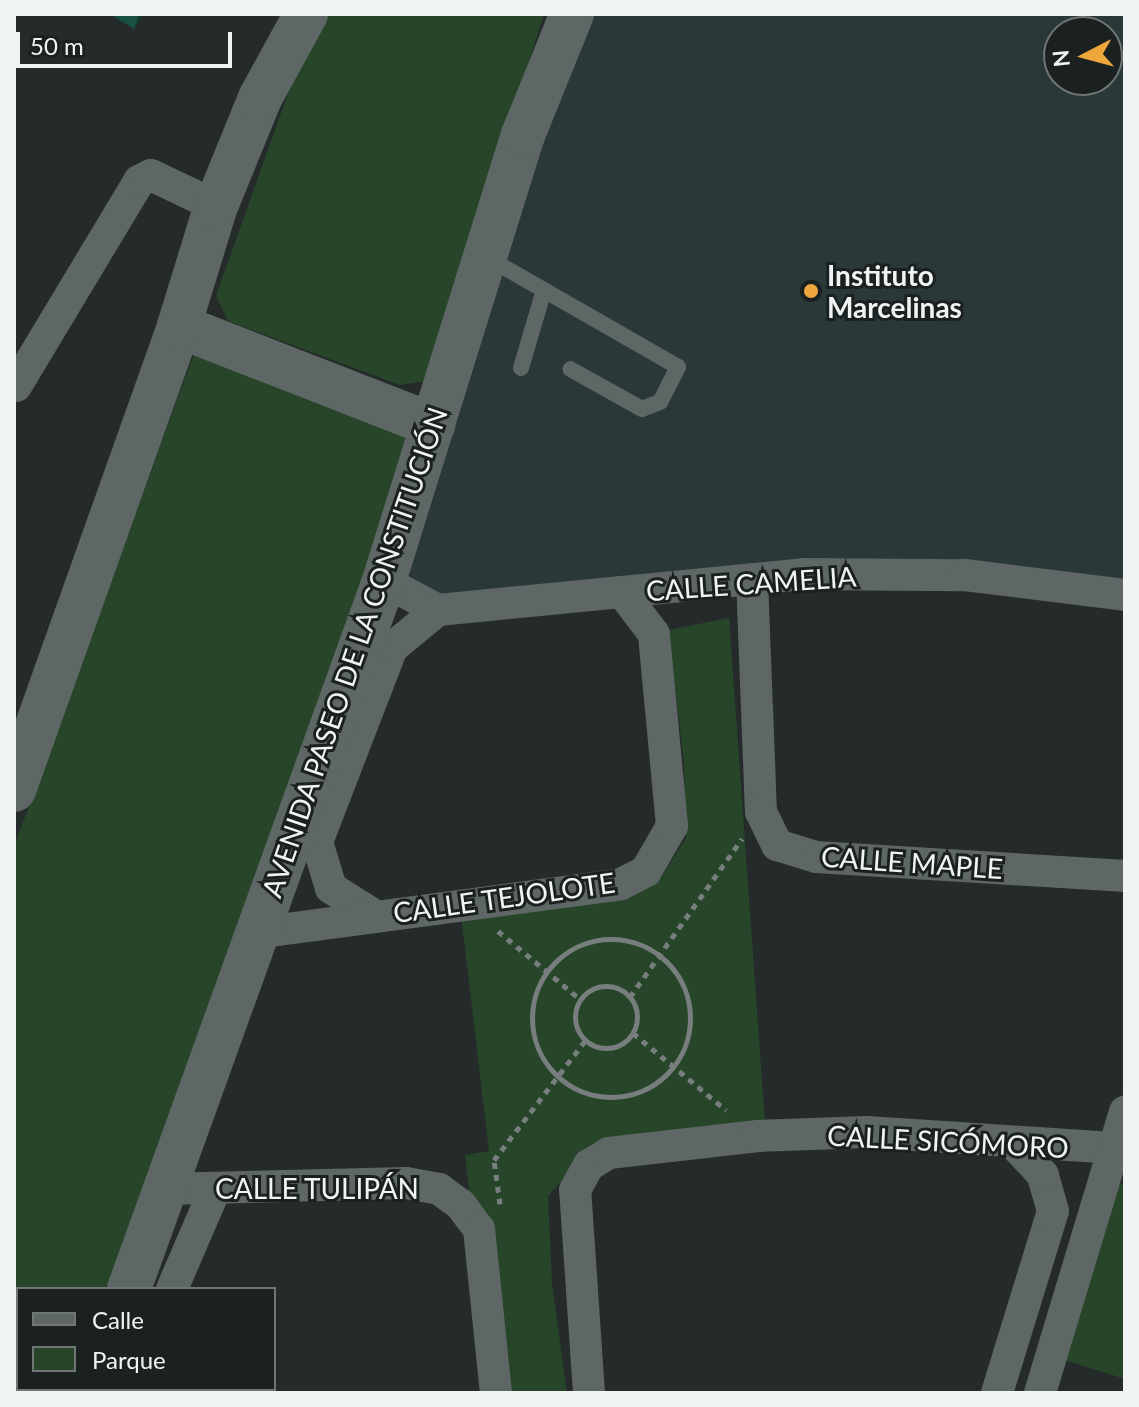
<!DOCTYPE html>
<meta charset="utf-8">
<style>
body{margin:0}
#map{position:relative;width:1139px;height:1407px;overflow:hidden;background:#252b2b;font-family:Lato,sans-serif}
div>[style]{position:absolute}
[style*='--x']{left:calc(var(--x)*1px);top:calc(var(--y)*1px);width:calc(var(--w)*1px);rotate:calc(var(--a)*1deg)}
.built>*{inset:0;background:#2a3837}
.green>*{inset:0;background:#274629}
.path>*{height:5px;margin-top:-2.5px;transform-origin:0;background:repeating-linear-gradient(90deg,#787d7d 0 6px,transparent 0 12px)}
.path>.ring{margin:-2.5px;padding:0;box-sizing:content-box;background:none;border:5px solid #787d7d;border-radius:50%}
.lane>*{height:16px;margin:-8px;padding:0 8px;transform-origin:8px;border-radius:8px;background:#5f6666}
.street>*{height:32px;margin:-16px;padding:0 16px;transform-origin:16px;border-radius:16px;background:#5f6666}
.secondary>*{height:44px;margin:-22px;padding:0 22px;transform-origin:22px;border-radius:22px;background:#5f6666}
.wall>*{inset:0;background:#185041}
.shaded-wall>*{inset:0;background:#143a30}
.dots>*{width:22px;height:22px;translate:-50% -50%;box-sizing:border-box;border:4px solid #1b2121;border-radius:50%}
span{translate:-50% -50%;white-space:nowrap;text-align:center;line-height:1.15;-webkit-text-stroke:6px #1b2121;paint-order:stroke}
.poi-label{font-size:28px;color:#f0f4f4;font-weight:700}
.left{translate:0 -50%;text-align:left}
.street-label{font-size:28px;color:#f0f4f4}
.frame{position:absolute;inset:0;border:16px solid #f0f4f4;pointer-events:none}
.legend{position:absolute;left:16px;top:1287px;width:260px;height:104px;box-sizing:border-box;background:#1b2121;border:2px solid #707575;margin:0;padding:10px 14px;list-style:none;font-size:24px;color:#f0f4f4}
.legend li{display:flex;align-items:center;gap:16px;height:40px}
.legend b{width:40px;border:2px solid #707575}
.north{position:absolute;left:1043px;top:16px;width:80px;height:80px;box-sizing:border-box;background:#1b2121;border:2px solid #707575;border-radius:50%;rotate:264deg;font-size:22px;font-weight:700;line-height:32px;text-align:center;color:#f0f4f4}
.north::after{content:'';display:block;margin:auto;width:28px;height:36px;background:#efa73d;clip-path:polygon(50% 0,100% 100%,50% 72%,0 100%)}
.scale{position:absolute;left:16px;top:32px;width:216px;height:36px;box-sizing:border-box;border:4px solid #f0f4f4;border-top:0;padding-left:10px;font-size:24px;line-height:28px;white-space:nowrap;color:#f0f4f4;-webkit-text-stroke:6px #1b2121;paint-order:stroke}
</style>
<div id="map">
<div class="built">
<div style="clip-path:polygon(evenodd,592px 14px,1125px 14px,1125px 596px,791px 573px,432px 615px,408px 569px,542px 145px,592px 14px,1059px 32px,1107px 32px,1107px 80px,1059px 80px,1059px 32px)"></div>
</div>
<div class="green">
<div style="clip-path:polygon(329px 14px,544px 14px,427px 381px,400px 385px,228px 321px,216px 296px,291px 85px)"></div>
<div style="clip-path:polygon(195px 351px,416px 431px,119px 1289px,18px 1289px,18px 1389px,84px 1389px,83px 1393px,14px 1393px,14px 847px)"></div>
<div style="clip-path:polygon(729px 618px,765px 1123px,577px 1163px,548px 1196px,552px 1284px,567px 1393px,494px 1393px,465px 1155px,489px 1151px,461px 914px,565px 903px,661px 878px,686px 838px,684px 762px,668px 630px)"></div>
<div style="clip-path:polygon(1107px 1179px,1125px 1185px,1125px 1379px,1052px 1356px)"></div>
</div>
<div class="path">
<div style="--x:498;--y:931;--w:107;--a:39.7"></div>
<div class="ring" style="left:532px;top:939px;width:153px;height:153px"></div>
<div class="ring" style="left:575px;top:986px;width:57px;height:57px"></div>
<div style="--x:630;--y:997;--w:194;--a:-54.7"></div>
<div style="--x:633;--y:1033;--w:121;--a:39.6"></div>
<div style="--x:500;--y:1204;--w:44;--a:-97.8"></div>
<div style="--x:494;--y:1160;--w:150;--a:-52.6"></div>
</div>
<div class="lane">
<div style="--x:488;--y:258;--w:219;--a:29.8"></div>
<div style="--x:678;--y:367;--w:39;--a:117"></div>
<div style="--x:660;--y:402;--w:19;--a:159"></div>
<div style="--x:642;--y:409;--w:82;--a:-150.9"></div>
<div style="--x:521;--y:368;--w:81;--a:-73.6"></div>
</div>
<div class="street">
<div style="--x:16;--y:386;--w:239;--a:-59"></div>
<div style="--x:139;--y:181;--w:13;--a:-27"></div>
<div style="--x:151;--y:175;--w:72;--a:25.5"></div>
<div style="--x:752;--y:579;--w:233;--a:87.8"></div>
<div style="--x:761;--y:812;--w:37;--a:64"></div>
<div style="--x:777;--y:845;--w:41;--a:17.1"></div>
<div style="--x:816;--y:857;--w:310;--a:3.5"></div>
<div style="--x:384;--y:581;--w:61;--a:28.2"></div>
<div style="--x:438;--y:610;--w:367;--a:-5.6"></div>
<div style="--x:803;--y:574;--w:162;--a:0.4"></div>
<div style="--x:965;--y:575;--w:161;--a:7.1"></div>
<div style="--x:374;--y:915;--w:51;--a:-147.9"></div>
<div style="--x:331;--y:888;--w:48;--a:-106.9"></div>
<div style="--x:317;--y:842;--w:208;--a:-68.9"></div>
<div style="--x:392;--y:648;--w:60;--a:-39.6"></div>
<div style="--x:256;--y:933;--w:368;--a:-7.6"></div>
<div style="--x:621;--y:884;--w:28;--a:-27"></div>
<div style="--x:646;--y:871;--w:52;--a:-60"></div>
<div style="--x:672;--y:826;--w:193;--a:-95.4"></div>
<div style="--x:654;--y:634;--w:53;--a:-127.3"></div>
<div style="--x:164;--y:1189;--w:242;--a:-1.4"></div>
<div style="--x:406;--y:1183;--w:34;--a:10"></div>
<div style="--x:439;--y:1189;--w:26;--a:36"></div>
<div style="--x:460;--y:1204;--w:31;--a:53"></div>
<div style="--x:479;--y:1229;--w:165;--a:84.1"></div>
<div style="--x:172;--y:1289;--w:109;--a:-66.7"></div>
<div style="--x:127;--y:1393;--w:4;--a:-76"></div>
<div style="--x:589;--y:1393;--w:203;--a:-93.9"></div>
<div style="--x:575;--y:1190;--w:29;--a:-61"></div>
<div style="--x:589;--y:1165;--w:23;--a:-31"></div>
<div style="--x:609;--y:1153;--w:150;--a:-6.5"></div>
<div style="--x:758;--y:1136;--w:109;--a:-2.1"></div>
<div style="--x:867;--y:1132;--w:246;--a:3.7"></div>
<div style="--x:997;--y:1393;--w:190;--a:-72.9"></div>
<div style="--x:1053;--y:1211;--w:37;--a:-106"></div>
<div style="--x:1043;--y:1175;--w:45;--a:-133.2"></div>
<div style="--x:1040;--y:1393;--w:294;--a:-73.2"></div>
</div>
<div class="secondary">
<div style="--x:179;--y:326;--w:273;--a:21.3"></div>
<div style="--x:14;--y:790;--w:492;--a:-70.4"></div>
<div style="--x:179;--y:326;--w:126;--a:-72.9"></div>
<div style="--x:216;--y:206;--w:117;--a:-67.8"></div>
<div style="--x:260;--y:98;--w:96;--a:-61.3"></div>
<div style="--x:129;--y:1289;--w:753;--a:-70.19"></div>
<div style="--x:384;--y:581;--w:467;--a:-72.7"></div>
<div style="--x:523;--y:135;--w:131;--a:-68"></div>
<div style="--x:92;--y:1393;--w:4;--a:-76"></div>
</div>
<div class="wall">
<div style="clip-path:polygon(110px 14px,143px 14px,134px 29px)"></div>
</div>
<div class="shaded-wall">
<div style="clip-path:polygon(139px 14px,143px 14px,134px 29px)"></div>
</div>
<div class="dots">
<div style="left:811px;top:291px;background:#efa73d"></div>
</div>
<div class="poi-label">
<span class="left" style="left:827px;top:291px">Instituto<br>Marcelinas</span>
</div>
<div class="street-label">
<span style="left:751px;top:583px;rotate:-4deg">CALLE CAMELIA</span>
<span style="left:354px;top:652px;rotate:-71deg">AVENIDA PASEO DE LA CONSTITUCIÓN</span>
<span style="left:912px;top:862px;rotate:4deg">CALLE MAPLE</span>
<span style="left:504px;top:897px;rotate:-8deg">CALLE TEJOLOTE</span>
<span style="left:948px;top:1141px;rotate:3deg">CALLE SICÓMORO</span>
<span style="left:317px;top:1188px">CALLE TULIPÁN</span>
</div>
<div class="frame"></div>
<ul class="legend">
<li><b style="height:10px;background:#5f6666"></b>Calle</li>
<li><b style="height:22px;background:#274629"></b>Parque</li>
</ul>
<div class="north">N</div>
<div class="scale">50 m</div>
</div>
